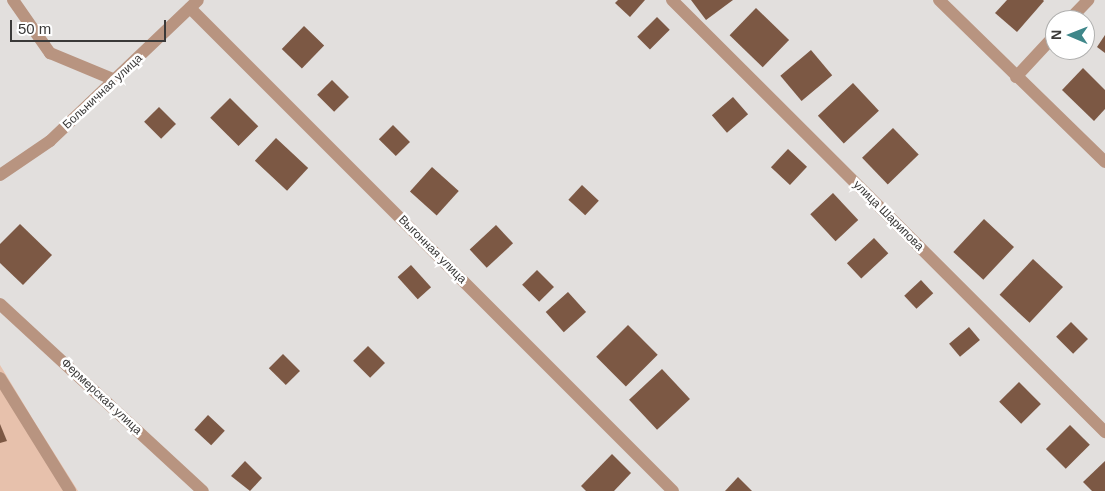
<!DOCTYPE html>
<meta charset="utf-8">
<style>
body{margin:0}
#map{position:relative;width:1105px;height:491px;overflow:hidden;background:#e2dfdd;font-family:Arial,sans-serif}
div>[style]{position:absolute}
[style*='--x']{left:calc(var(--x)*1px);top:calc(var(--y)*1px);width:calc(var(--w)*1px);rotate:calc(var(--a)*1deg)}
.green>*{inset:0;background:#e7c1ac}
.building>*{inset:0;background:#7c5844;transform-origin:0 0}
.minor>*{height:12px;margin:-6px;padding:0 6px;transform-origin:6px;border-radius:6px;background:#b89480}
.tertiary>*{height:12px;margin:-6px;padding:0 6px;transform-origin:6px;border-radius:6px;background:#b89480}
span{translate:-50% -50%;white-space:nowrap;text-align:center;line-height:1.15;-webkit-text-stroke:5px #fff;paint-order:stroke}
.street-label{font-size:12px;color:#3a3938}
.north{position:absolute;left:1045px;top:10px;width:50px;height:50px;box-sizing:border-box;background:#fff;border:1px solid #b0b0af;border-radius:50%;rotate:271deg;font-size:14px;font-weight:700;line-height:20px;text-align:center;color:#3a3938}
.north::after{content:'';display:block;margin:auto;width:18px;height:22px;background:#3f878a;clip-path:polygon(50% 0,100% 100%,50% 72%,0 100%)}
.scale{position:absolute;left:10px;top:20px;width:156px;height:22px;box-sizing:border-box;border:2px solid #3a3938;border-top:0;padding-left:6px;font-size:15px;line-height:18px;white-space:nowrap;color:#3a3938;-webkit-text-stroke:4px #fff;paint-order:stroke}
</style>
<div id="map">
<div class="green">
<div style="clip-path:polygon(0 365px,34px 421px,78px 491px,0 491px)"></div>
</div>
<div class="building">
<div style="clip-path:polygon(618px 0,645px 0,630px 17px,615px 3px)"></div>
<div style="clip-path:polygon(691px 0,733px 0,706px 20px)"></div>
<div style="clip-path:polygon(1007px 0,1043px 0,1044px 1px,1017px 32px,995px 13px)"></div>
<div style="left:756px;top:8px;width:46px;height:38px;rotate:44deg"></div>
<div style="left:657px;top:17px;width:18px;height:28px;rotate:45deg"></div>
<div style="left:304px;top:26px;width:28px;height:32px;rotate:44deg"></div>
<div style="clip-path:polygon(1105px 35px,1105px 53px,1097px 47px)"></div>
<div style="left:811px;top:50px;width:33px;height:40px;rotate:50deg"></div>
<div style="clip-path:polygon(1083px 68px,1105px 90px,1105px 109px,1094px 121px,1062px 90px)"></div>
<div style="left:332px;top:80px;width:24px;height:21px;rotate:45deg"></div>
<div style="left:853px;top:83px;width:38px;height:48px;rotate:47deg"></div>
<div style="left:733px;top:97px;width:23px;height:28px;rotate:49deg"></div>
<div style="left:230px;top:98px;width:40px;height:28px;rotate:45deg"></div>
<div style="left:159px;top:107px;width:24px;height:21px;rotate:45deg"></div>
<div style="left:393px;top:125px;width:24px;height:20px;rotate:45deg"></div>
<div style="left:893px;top:128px;width:37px;height:43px;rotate:46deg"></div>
<div style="left:276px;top:138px;width:44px;height:31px;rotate:43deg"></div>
<div style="left:788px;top:149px;width:26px;height:25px;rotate:43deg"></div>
<div style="left:432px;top:167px;width:36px;height:33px;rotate:42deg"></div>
<div style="left:582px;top:185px;width:23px;height:20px;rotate:43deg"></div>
<div style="left:833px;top:193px;width:37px;height:31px;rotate:47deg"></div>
<div style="left:984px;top:219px;width:41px;height:45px;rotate:43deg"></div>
<div style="clip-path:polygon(20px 224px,52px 255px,23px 285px,0 263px,0 244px)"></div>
<div style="left:496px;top:225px;width:25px;height:36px;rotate:47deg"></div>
<div style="left:874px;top:238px;width:21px;height:37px;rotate:47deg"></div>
<div style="left:1033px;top:259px;width:41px;height:49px;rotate:43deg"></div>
<div style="left:411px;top:265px;width:30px;height:18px;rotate:48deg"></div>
<div style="left:537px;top:270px;width:24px;height:21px;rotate:45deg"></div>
<div style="left:921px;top:280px;width:18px;height:23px;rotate:47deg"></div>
<div style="left:568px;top:292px;width:27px;height:30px;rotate:48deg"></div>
<div style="left:1071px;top:322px;width:24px;height:21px;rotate:45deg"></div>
<div style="left:628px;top:325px;width:42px;height:45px;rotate:45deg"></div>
<div style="left:969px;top:327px;width:17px;height:26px;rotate:50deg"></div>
<div style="left:368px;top:346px;width:24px;height:21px;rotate:45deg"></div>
<div style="left:283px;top:354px;width:24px;height:20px;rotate:45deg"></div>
<div style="left:662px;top:369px;width:41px;height:45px;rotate:47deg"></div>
<div style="left:1019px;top:382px;width:31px;height:28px;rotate:45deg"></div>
<div style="left:208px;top:415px;width:23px;height:20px;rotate:43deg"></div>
<div style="clip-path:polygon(0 424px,7px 441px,0 443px)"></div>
<div style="left:1070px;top:425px;width:28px;height:34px;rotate:45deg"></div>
<div style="clip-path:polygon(612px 454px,631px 473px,614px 491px,586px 491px,581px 486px)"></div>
<div style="clip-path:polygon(245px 461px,262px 478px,250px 491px,231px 476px)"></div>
<div style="clip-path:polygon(1105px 461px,1105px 491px,1092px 491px,1083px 482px)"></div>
<div style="clip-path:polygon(738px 477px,752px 491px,725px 491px)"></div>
</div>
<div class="minor">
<div style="--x:13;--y:0;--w:65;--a:55.1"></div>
<div style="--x:50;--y:53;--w:70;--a:22.6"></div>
<div style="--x:672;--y:0;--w:612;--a:44.93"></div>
<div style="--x:939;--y:0;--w:232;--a:44.3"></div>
<div style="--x:190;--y:8;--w:683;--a:45"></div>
<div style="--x:1069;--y:20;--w:28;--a:-46"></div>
<div style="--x:1016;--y:77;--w:57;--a:-47.1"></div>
<div style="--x:0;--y:304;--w:276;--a:42.7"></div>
<div style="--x:0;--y:378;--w:133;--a:58.2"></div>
</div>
<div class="tertiary">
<div style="--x:0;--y:175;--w:60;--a:-34.2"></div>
<div style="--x:50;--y:141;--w:204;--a:-43.6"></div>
</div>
<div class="street-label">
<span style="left:103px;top:92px;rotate:-43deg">Больничная улица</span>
<span style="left:888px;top:216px;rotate:45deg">улица Шарипова</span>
<span style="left:432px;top:250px;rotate:45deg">Выгонная улица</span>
<span style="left:101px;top:397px;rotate:43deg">Фермерская улица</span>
</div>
<div class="north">N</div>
<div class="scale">50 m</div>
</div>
